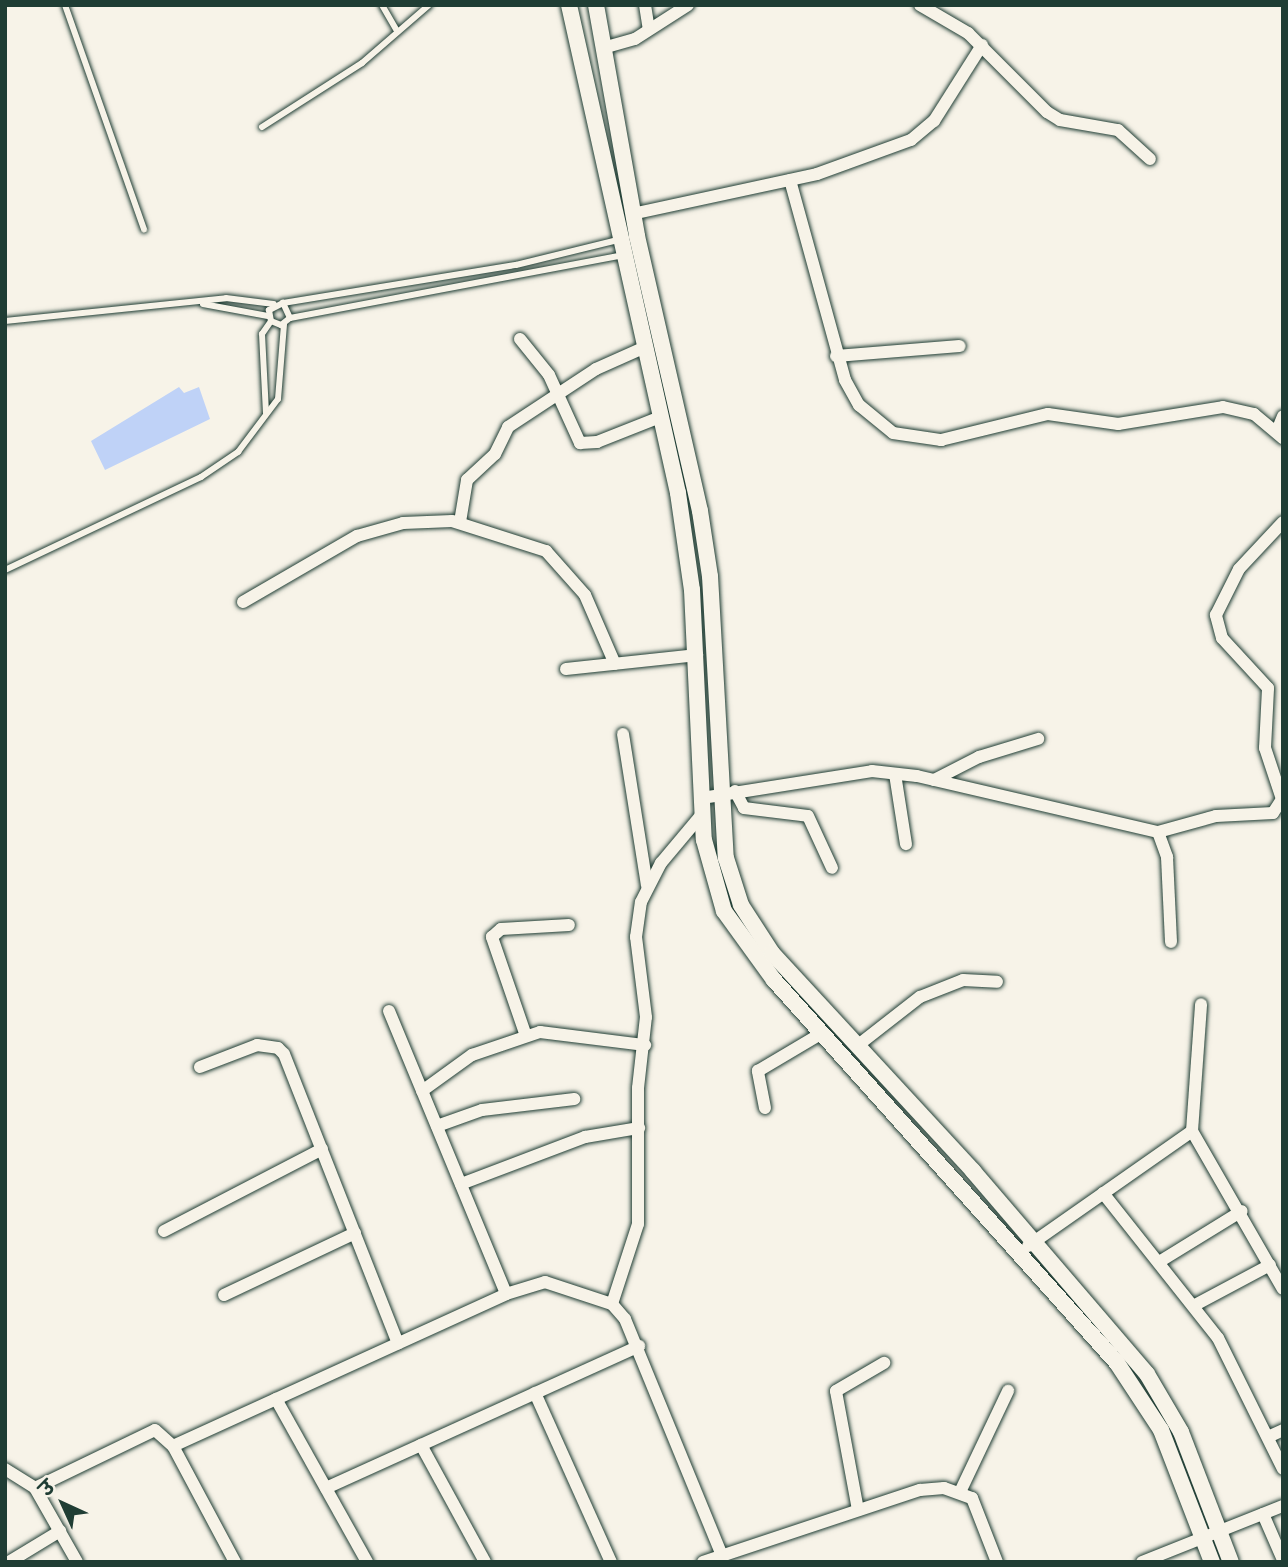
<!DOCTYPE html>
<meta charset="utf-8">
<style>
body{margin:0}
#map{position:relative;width:1288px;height:1567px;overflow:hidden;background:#f7f3e8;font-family:"Architects Daughter","Playpen Sans Deva",sans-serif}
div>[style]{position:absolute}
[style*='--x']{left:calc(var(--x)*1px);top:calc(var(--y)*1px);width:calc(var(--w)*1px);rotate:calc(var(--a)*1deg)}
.building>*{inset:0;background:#bfd2f7}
.roads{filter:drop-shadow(0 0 2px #1f3d34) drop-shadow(0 0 2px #1f3d34)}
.service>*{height:6px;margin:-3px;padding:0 3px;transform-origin:3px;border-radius:3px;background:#f7f3e8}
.minor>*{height:12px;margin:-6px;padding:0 6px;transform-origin:6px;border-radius:6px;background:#f7f3e8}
.tertiary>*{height:16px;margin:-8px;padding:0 8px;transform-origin:8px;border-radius:8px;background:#f7f3e8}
span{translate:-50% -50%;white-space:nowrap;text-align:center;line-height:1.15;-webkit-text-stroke:5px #f7f3e8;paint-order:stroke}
.frame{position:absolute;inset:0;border:7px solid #1f3d34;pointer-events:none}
.north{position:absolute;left:28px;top:1469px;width:70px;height:70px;-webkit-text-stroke:5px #f7f3e8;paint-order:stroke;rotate:315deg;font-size:19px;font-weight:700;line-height:28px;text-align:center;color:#1f3d34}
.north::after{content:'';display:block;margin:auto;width:24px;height:32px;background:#1f3d34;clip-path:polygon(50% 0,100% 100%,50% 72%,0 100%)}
</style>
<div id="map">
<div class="building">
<div style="clip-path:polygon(179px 387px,184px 393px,199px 387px,210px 419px,105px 470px,91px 441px)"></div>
</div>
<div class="roads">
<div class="service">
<div style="--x:65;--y:5;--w:238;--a:70.6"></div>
<div style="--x:382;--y:5;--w:28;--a:60"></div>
<div style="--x:262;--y:127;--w:119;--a:-32.6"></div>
<div style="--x:362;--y:63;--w:89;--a:-40.9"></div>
<div style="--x:283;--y:303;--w:236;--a:-9.3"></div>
<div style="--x:516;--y:265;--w:109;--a:-13.8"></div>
<div style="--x:203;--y:304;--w:66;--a:10.5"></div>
<div style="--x:290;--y:318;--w:17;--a:-115"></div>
<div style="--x:283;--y:303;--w:16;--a:153"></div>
<div style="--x:269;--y:310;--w:11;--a:80"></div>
<div style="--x:271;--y:321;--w:11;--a:22"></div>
<div style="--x:281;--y:325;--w:11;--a:-38"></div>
<div style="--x:290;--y:318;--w:341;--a:-10.7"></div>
<div style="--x:5;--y:321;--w:222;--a:-5.9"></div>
<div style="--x:226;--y:298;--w:48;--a:7.1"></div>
<div style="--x:266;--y:413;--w:79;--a:-92.9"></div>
<div style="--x:262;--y:334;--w:16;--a:-55"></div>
<div style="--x:5;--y:570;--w:217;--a:-25.4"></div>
<div style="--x:201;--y:477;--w:45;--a:-34"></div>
<div style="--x:238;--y:452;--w:66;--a:-53"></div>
<div style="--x:278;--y:399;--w:75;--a:-85.4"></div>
</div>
<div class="minor">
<div style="--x:645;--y:5;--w:24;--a:81"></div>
<div style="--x:920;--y:5;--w:56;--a:30.3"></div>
<div style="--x:968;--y:33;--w:112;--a:45"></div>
<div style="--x:1047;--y:112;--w:15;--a:32"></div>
<div style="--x:1060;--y:120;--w:59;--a:9.8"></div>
<div style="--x:1118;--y:130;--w:43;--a:42.2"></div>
<div style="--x:603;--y:48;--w:33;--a:-16"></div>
<div style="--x:635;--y:39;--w:63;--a:-32.7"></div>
<div style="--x:790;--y:180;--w:207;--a:74.6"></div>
<div style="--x:845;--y:380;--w:29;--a:61"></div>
<div style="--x:859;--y:405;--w:44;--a:39.5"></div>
<div style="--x:893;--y:433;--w:49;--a:8.3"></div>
<div style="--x:941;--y:440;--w:110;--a:-13.7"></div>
<div style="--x:1048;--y:414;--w:71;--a:8.1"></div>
<div style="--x:1118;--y:424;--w:106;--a:-9.2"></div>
<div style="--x:1223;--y:407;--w:32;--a:13"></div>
<div style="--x:1254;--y:414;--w:38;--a:40"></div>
<div style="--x:632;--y:214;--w:189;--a:-12.2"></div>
<div style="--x:817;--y:174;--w:100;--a:-19.9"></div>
<div style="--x:911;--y:140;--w:30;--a:-40"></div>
<div style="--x:934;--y:121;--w:90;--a:-57.7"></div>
<div style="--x:520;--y:339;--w:46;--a:51.1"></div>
<div style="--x:549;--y:375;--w:75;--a:65.5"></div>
<div style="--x:580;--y:443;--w:17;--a:-3"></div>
<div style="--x:597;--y:442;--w:68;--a:-21.6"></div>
<div style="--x:836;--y:356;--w:124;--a:-4.6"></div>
<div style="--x:1277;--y:431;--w:16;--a:-68"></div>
<div style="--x:460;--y:522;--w:43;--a:-80.5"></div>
<div style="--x:467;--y:480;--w:38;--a:-43"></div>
<div style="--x:495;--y:454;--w:30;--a:-64"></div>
<div style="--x:508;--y:427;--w:105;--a:-33.4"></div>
<div style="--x:596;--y:369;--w:51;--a:-24.1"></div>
<div style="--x:243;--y:602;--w:132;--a:-30.1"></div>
<div style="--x:357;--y:536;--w:48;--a:-15.8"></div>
<div style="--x:403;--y:523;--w:49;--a:-2.3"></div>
<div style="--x:452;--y:521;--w:99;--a:17.7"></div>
<div style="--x:546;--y:551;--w:59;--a:48.4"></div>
<div style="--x:585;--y:595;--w:75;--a:66.5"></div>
<div style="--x:566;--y:669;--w:132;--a:-6.1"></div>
<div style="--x:623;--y:734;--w:153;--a:81"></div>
<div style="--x:895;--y:774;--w:71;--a:81.1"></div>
<div style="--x:934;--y:780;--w:51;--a:-27.1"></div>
<div style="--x:979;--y:757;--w:62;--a:-17"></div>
<div style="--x:735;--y:791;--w:19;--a:62"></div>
<div style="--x:744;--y:808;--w:64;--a:7.1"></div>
<div style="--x:808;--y:816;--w:57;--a:65.2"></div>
<div style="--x:702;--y:798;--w:172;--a:-9"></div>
<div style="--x:872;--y:771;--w:45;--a:6.3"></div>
<div style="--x:917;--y:776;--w:247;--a:13.1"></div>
<div style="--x:1158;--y:832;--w:60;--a:-15.4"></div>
<div style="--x:1216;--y:816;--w:57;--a:-3"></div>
<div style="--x:1273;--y:813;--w:17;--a:-57"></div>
<div style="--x:1282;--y:799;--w:54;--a:-108.4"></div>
<div style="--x:1265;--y:748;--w:60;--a:-87.1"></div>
<div style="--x:1268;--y:688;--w:68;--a:-132.6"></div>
<div style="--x:1222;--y:638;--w:24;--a:-105"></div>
<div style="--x:1216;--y:615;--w:51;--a:-63.4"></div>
<div style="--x:1239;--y:569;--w:64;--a:-46.9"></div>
<div style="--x:1158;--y:832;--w:27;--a:70"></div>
<div style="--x:1167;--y:857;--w:85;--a:87.3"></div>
<div style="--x:389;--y:1011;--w:306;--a:67.5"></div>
<div style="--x:526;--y:1036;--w:105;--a:-109"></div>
<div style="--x:492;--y:937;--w:12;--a:-42"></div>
<div style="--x:501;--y:929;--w:68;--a:-3.4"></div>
<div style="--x:857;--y:1046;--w:80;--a:-37.9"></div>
<div style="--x:920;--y:997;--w:46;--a:-21.6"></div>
<div style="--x:963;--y:980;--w:34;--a:3"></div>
<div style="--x:200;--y:1067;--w:61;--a:-21.1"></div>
<div style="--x:257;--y:1045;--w:21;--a:8"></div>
<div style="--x:278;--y:1048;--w:8;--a:45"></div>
<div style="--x:284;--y:1054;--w:311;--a:68.5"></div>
<div style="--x:422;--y:1091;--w:62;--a:-35.8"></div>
<div style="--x:472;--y:1055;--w:72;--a:-18.7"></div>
<div style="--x:540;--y:1032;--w:106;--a:7.1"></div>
<div style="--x:765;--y:1108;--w:38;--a:-101"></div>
<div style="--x:758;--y:1071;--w:74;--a:-30.7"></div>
<div style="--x:437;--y:1126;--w:48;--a:-19.6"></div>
<div style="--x:482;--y:1110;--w:93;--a:-6.8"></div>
<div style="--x:1192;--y:1131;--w:182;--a:60.1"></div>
<div style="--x:461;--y:1184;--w:133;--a:-20.8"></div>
<div style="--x:585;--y:1137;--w:55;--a:-9.5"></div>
<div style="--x:1103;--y:1193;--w:185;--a:51.6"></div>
<div style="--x:1218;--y:1338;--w:146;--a:63.6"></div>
<div style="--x:164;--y:1231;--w:178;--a:-27.4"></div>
<div style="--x:1028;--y:1246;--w:200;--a:-35"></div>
<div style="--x:1192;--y:1131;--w:127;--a:-85.9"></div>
<div style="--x:1159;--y:1262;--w:97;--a:-31.6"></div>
<div style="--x:224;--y:1295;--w:145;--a:-25.3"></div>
<div style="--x:612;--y:1304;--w:84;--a:-72"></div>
<div style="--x:638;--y:1224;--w:136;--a:-90"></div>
<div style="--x:638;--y:1088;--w:71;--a:-83.6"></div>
<div style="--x:646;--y:1017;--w:81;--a:-97.1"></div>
<div style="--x:636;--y:937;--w:35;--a:-82"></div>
<div style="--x:641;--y:902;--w:44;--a:-62.9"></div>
<div style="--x:661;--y:863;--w:65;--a:-50"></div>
<div style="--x:1195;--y:1305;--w:85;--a:-28.1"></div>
<div style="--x:535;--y:1393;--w:185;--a:65.8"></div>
<div style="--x:276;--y:1399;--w:187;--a:60.8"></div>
<div style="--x:1268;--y:1437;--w:17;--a:-25"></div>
<div style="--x:421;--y:1445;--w:133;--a:61.3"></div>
<div style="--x:173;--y:1446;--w:366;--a:-24.5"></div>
<div style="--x:506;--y:1294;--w:41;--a:-17.1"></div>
<div style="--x:545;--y:1282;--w:71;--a:18.2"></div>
<div style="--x:612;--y:1304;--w:20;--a:49"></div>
<div style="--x:625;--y:1319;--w:255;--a:67.7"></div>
<div style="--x:5;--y:1469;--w:36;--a:32"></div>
<div style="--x:35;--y:1488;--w:85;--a:60.4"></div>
<div style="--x:35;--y:1488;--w:133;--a:-25.8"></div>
<div style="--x:155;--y:1430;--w:24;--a:42"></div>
<div style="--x:173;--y:1446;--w:132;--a:61.9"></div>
<div style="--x:326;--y:1488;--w:344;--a:-24.4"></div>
<div style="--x:961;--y:1490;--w:110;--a:-64.6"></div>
<div style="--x:858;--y:1510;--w:121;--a:-100.5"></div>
<div style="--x:836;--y:1391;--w:56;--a:-30.3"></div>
<div style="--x:1263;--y:1514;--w:50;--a:66.5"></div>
<div style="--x:9;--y:1562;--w:60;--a:-31.3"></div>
<div style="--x:703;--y:1562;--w:229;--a:-18.4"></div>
<div style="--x:920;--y:1490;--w:24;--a:-5"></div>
<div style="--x:944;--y:1488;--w:30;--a:20"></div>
<div style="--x:972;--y:1498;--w:69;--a:68.7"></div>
<div style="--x:1142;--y:1562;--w:152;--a:-21.7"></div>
</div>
<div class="tertiary">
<div style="--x:569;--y:5;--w:500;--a:77.41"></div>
<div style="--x:678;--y:493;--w:98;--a:81.8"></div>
<div style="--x:692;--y:590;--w:250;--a:87.3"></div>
<div style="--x:704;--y:840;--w:74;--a:74.3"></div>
<div style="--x:724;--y:911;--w:85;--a:54.1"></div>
<div style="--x:774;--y:980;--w:514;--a:48.15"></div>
<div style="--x:1117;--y:1363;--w:80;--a:56.7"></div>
<div style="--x:1161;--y:1430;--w:142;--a:68.9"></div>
<div style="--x:596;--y:5;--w:235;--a:79.9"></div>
<div style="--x:637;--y:236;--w:282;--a:77.1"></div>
<div style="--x:700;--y:511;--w:66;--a:81.3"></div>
<div style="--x:710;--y:576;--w:282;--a:86.8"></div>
<div style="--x:726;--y:858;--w:49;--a:72.3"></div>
<div style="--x:741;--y:905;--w:57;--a:57.1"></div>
<div style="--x:772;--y:953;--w:297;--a:47.3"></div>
<div style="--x:973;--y:1171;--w:267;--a:49.4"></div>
<div style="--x:1147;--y:1374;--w:67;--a:59.6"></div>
<div style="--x:1181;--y:1432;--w:139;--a:69"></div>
</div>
</div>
<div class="frame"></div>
<div class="north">उ</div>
</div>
